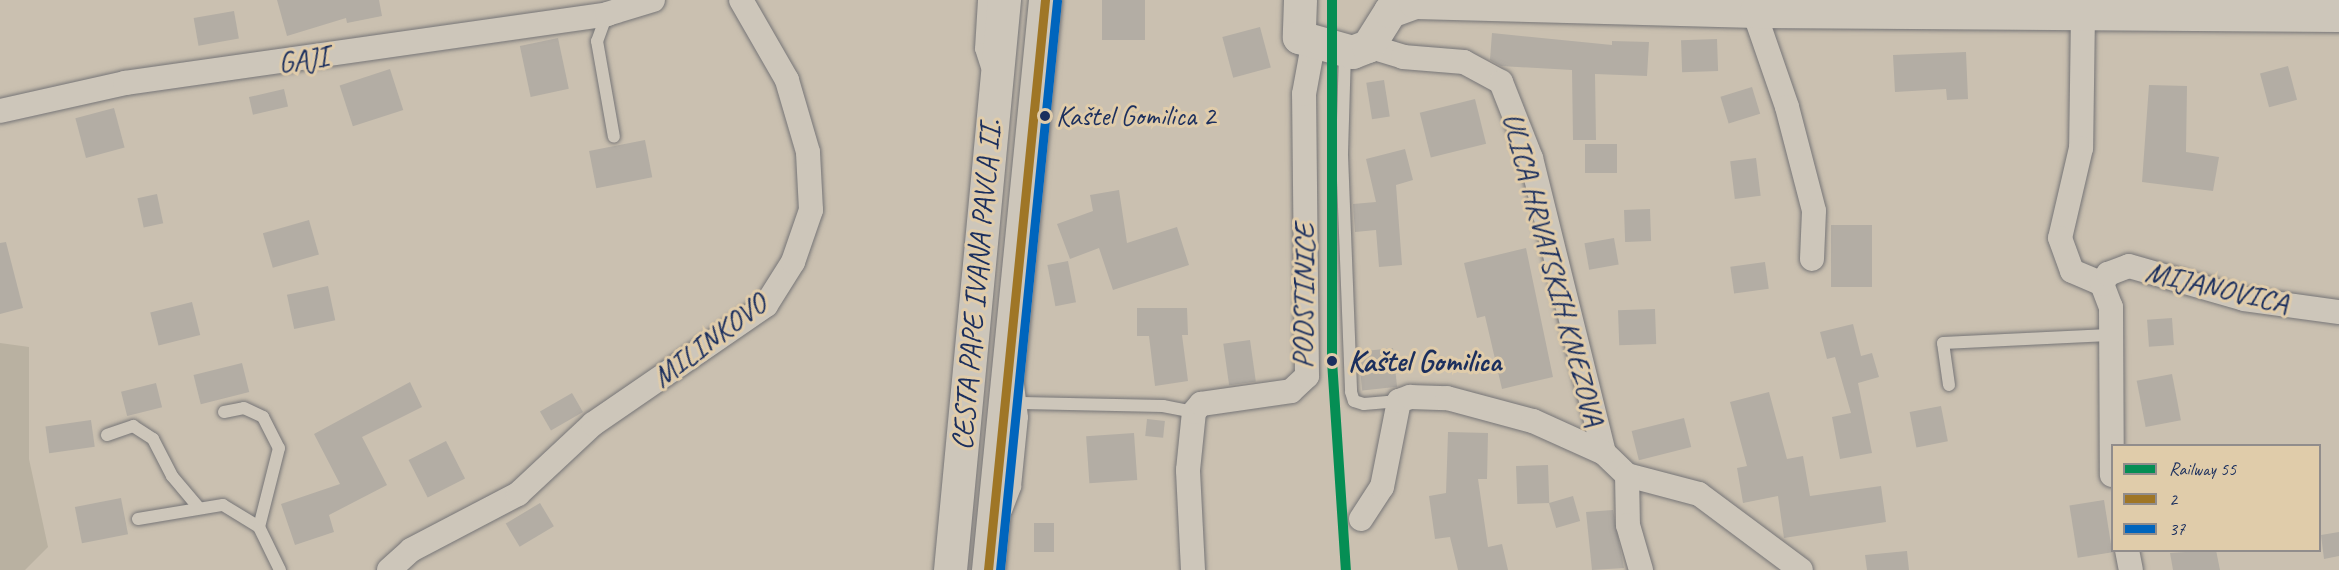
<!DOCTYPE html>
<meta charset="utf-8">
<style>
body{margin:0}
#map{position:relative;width:2339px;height:570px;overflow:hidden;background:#cac0b0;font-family:Caveat,sans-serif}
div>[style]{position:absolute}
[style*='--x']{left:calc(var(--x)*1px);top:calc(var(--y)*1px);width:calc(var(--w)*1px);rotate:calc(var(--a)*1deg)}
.green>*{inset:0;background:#b9b1a1}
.building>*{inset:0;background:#b3ada4;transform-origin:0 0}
.roads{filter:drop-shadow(0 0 2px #767577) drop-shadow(0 0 2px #767577)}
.lane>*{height:12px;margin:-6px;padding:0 6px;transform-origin:6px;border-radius:6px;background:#cdc6ba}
.street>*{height:24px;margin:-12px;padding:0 12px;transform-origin:12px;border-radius:12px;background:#cdc6ba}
.secondary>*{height:33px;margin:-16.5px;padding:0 16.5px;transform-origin:16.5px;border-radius:16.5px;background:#cdc6ba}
.primary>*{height:33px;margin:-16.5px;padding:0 16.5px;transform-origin:16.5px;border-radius:16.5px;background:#cdc6ba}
.bus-1>*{height:9px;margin:-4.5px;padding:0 4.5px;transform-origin:4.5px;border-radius:4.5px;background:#9f7626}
.bus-2>*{height:9px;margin:-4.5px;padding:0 4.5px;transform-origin:4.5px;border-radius:4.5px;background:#0065bd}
.rail-1>*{height:10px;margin:-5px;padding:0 5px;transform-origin:5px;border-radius:5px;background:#058e54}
.dots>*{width:16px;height:16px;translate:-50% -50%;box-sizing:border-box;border:3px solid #e0ccaa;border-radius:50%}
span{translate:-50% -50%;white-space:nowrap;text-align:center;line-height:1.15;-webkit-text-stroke:6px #e0ccaa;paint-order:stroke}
.bus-label{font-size:28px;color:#1b2f5e}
.left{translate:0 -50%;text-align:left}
.street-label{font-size:30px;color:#1b2f5e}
.stop-label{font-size:30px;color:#1b2f5e;font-weight:700}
.legend{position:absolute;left:2111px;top:444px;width:210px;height:108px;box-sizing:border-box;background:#e0ccaa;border:2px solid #918d8c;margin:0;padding:8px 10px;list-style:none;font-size:18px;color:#1b2f5e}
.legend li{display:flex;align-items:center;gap:12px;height:30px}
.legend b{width:30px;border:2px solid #918d8c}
</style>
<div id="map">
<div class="green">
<div style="clip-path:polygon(0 343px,29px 347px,29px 459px,48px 547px,25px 570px,0 570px)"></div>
</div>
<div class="building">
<div style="clip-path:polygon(277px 0,379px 0,382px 16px,347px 23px,346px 18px,287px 36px)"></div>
<div style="left:1102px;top:0;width:43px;height:40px"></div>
<div style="left:234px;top:11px;width:28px;height:41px;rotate:80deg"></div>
<div style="left:1260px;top:27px;width:42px;height:39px;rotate:75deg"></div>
<div style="clip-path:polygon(1492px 33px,1612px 45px,1612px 41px,1649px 42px,1647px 76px,1595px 74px,1596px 140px,1573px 140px,1572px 70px,1501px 66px,1490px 60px)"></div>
<div style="left:558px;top:38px;width:52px;height:39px;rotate:78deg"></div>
<div style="left:1717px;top:39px;width:32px;height:36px;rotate:88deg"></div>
<div style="clip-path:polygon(1966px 52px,1968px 99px,1947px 100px,1946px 89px,1895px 92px,1893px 55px)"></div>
<div style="left:2288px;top:66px;width:35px;height:29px;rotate:75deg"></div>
<div style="left:390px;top:69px;width:43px;height:53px;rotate:72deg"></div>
<div style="left:1384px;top:80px;width:37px;height:18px;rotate:81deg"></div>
<div style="clip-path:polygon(2149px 85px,2187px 86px,2186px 152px,2219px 157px,2213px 191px,2142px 182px)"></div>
<div style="left:1752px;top:87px;width:28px;height:33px;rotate:73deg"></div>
<div style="left:284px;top:89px;width:18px;height:36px;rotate:77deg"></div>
<div style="left:1475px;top:99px;width:46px;height:57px;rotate:76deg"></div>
<div style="left:114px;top:108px;width:41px;height:40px;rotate:75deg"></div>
<div style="left:645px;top:140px;width:38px;height:57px;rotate:79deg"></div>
<div style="left:1585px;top:144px;width:32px;height:29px"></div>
<div style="clip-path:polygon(1405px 149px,1413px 180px,1396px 185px,1402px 265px,1379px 267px,1376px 230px,1355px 232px,1353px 204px,1376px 202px,1366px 159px)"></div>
<div style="left:1756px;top:158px;width:38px;height:26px;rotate:83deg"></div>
<div style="clip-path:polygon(1119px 190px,1127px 243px,1177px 227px,1189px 265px,1113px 290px,1099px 248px,1070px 259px,1057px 224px,1093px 211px,1090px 195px)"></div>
<div style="left:157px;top:194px;width:30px;height:20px;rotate:78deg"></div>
<div style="left:1650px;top:209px;width:32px;height:26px;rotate:88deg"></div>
<div style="left:309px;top:220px;width:36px;height:48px;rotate:74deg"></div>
<div style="left:1831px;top:225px;width:41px;height:62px"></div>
<div style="left:1614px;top:238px;width:27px;height:30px;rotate:80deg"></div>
<div style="clip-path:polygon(6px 242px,23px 308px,0 314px,0 243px)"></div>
<div style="clip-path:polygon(1526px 248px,1553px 377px,1502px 389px,1485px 316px,1477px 318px,1464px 263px)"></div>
<div style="left:1068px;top:261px;width:42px;height:21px;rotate:79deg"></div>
<div style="left:1765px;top:262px;width:27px;height:35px;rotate:82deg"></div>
<div style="left:328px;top:286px;width:35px;height:42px;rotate:78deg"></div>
<div style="left:192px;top:302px;width:34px;height:43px;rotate:76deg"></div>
<div style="clip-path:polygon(1137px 308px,1187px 308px,1188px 335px,1182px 335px,1188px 381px,1155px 386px,1149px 336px,1137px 336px)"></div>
<div style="left:1655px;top:309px;width:35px;height:37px;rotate:88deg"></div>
<div style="left:2172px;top:318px;width:27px;height:25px;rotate:86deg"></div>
<div style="clip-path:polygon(1853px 324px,1861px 356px,1872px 353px,1879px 377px,1858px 383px,1872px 453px,1840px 459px,1832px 417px,1851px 413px,1835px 357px,1827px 359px,1820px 332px)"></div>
<div style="left:1250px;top:340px;width:42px;height:27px;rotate:82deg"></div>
<div style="left:1393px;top:348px;width:39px;height:35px;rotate:84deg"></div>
<div style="left:242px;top:363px;width:30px;height:50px;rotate:76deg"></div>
<div style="left:2172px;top:374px;width:47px;height:36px;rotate:79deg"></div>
<div style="clip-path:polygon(410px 382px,422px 407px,362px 437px,387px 485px,329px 515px,334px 532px,295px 545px,281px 504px,340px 484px,314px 434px)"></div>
<div style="left:156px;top:383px;width:25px;height:36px;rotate:76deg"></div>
<div style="clip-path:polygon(1769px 392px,1787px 459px,1803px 456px,1810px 496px,1881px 486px,1886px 522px,1784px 538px,1778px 496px,1743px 503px,1737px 468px,1747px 466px,1730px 402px)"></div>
<div style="left:572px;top:393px;width:22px;height:37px;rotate:60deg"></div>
<div style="left:1941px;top:406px;width:36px;height:32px;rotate:79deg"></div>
<div style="left:1684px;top:418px;width:30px;height:54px;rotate:76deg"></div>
<div style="left:1147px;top:419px;width:18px;height:17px;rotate:6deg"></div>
<div style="left:91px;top:420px;width:27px;height:46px;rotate:82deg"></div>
<div style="clip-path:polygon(1448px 432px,1488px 433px,1487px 479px,1478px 479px,1488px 547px,1502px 544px,1508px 570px,1458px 570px,1450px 537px,1435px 539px,1429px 496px,1446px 493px)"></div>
<div style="left:1134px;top:433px;width:47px;height:48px;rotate:86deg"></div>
<div style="left:446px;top:441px;width:42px;height:42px;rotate:63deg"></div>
<div style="left:1548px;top:465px;width:38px;height:32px;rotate:88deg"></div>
<div style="left:1573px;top:496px;width:26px;height:25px;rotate:74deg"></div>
<div style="left:121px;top:498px;width:37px;height:47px;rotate:79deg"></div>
<div style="left:2104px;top:500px;width:53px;height:35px;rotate:81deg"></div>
<div style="left:540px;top:503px;width:27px;height:40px;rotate:59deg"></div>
<div style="clip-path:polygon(1613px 510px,1624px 568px,1592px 570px,1586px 512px)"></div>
<div style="left:1034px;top:523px;width:20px;height:29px"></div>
<div style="clip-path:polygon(2339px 532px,2339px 556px,2324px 559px,2321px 535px)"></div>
<div style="clip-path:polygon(2216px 550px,2220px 570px,2173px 570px,2170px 553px)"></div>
<div style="clip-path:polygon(1907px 551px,1909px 570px,1867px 570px,1865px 555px)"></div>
</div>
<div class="roads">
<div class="lane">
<div style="--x:984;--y:0;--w:49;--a:93.5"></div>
<div style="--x:981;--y:49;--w:19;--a:72"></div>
<div style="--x:607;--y:14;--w:29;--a:110"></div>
<div style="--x:597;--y:41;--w:97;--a:80"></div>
<div style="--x:1345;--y:52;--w:103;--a:91.7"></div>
<div style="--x:1342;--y:155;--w:237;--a:87.8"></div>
<div style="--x:1351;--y:392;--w:9;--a:72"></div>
<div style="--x:1354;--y:401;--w:10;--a:17"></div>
<div style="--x:1364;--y:404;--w:35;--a:-5"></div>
<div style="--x:1949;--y:385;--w:42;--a:-98.1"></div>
<div style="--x:1943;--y:343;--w:166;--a:-2.8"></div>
<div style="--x:1022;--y:403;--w:141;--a:1.2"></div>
<div style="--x:1163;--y:406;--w:32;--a:11"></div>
<div style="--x:224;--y:412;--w:20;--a:-11"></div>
<div style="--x:244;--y:408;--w:21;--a:25"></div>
<div style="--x:263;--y:417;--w:35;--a:63"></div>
<div style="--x:279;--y:448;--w:81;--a:104.2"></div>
<div style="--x:107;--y:435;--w:28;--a:-19"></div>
<div style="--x:133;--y:426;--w:24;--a:33"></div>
<div style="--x:153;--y:439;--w:42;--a:62.8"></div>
<div style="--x:172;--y:476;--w:42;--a:49.8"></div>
<div style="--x:1006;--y:511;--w:26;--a:-69"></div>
<div style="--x:1015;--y:487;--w:70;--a:-84.3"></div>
<div style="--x:1022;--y:417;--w:33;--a:-97"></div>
<div style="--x:138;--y:519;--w:86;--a:-9.4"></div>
<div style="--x:223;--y:505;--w:42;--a:31.4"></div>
<div style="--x:259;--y:527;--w:48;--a:64"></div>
</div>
<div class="street">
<div style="--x:1750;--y:0;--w:113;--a:70.9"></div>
<div style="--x:1787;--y:107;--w:107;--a:75.4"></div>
<div style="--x:1814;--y:211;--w:48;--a:92.4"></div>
<div style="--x:2083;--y:13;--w:135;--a:90.8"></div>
<div style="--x:2081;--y:148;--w:92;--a:103.1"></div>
<div style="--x:2060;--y:238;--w:35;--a:70"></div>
<div style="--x:2072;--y:271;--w:33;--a:23"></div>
<div style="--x:2102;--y:284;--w:25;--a:69"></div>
<div style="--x:2111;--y:307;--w:168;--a:89.7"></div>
<div style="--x:1368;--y:46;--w:37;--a:17"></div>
<div style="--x:1403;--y:57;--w:61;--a:4.7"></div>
<div style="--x:1464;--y:62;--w:42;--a:28.4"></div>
<div style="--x:1501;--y:82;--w:82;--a:68.5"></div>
<div style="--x:1531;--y:158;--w:304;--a:76.1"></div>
<div style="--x:1604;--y:453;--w:32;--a:44"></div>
<div style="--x:1627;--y:475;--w:74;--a:14.8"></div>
<div style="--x:1699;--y:494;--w:127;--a:36.7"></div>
<div style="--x:0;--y:111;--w:128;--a:-12.6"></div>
<div style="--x:125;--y:83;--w:487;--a:-8.1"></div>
<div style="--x:607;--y:14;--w:48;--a:-16.9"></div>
<div style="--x:2102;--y:284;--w:12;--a:-59"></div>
<div style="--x:2108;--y:274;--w:22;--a:-21"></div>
<div style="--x:2129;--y:266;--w:120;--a:16"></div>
<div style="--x:2244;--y:299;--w:96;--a:7.8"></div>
<div style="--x:1627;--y:475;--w:50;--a:88.9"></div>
<div style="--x:1628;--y:525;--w:47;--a:73.9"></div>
<div style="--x:1361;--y:519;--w:38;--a:-57"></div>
<div style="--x:1382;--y:487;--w:88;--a:-78.8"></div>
<div style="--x:1399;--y:401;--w:12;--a:-20"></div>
<div style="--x:1410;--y:397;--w:37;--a:2"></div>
<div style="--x:1447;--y:398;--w:89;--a:15"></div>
<div style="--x:1533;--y:421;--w:78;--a:24.3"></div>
<div style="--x:2127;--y:550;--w:20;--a:79"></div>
<div style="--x:389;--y:570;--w:30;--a:-42"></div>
<div style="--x:411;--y:550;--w:121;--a:-27.6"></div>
<div style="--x:518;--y:494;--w:103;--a:-43"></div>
<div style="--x:593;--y:424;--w:210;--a:-34.5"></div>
<div style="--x:766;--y:305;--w:51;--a:-57.9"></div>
<div style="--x:793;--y:262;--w:55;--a:-70.9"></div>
<div style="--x:811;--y:210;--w:58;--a:-93"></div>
<div style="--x:808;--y:152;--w:75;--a:-106.3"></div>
<div style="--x:787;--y:80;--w:92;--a:-119.9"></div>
<div style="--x:1193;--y:570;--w:100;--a:-92.9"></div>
<div style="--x:1188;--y:470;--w:58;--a:-84.1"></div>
<div style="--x:1194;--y:412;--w:11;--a:-49"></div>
<div style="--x:1201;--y:404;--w:91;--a:-8.2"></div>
<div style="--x:1291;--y:391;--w:22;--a:-43"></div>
<div style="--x:1307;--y:376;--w:282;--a:-90.6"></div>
<div style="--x:1304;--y:94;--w:50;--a:-79.6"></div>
</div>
<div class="secondary">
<div style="--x:1300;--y:0;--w:37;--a:92"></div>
<div style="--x:1299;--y:37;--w:55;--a:15.8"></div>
<div style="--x:1352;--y:52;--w:17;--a:-21"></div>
<div style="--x:1368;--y:46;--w:41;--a:-57.8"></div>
<div style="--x:1390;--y:11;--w:27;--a:-20"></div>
<div style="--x:1415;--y:2;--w:341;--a:1.5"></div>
<div style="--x:1756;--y:11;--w:583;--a:0.39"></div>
</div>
<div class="primary">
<div style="--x:950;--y:570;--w:573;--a:-84.59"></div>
<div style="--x:988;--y:570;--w:573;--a:-84.29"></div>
</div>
</div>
<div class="bus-1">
<div style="--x:988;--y:570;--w:573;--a:-84.29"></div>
</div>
<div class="bus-2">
<div style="--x:1000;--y:570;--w:572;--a:-84.28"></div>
</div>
<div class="rail-1">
<div style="--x:1332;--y:0;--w:361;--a:90"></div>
<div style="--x:1332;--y:361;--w:209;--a:86.2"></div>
</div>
<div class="dots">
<div style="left:1045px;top:116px;background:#1b2f5e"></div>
<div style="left:1332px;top:361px;background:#1b2f5e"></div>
</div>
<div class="bus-label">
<span class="left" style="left:1056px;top:116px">Kaštel Gomilica 2</span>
</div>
<div class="street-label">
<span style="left:303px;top:59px;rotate:-9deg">GAJI</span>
<span style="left:1554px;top:269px;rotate:75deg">ULICA HRVATSKIH KNEZOVA</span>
<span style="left:976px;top:285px;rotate:-85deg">CESTA PAPE IVANA PAVLA II.</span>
<span style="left:2217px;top:287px;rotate:13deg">MIJANOVICA</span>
<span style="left:1303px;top:296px;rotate:-89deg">PODSTINICE</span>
<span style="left:709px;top:340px;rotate:-37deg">MILINKOVO</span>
</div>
<div class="stop-label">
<span class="left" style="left:1348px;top:361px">Kaštel Gomilica</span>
</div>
<ul class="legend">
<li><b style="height:8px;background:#058e54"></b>Railway 55</li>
<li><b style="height:8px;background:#9f7626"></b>2</li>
<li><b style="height:8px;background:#0065bd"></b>37</li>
</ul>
</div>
